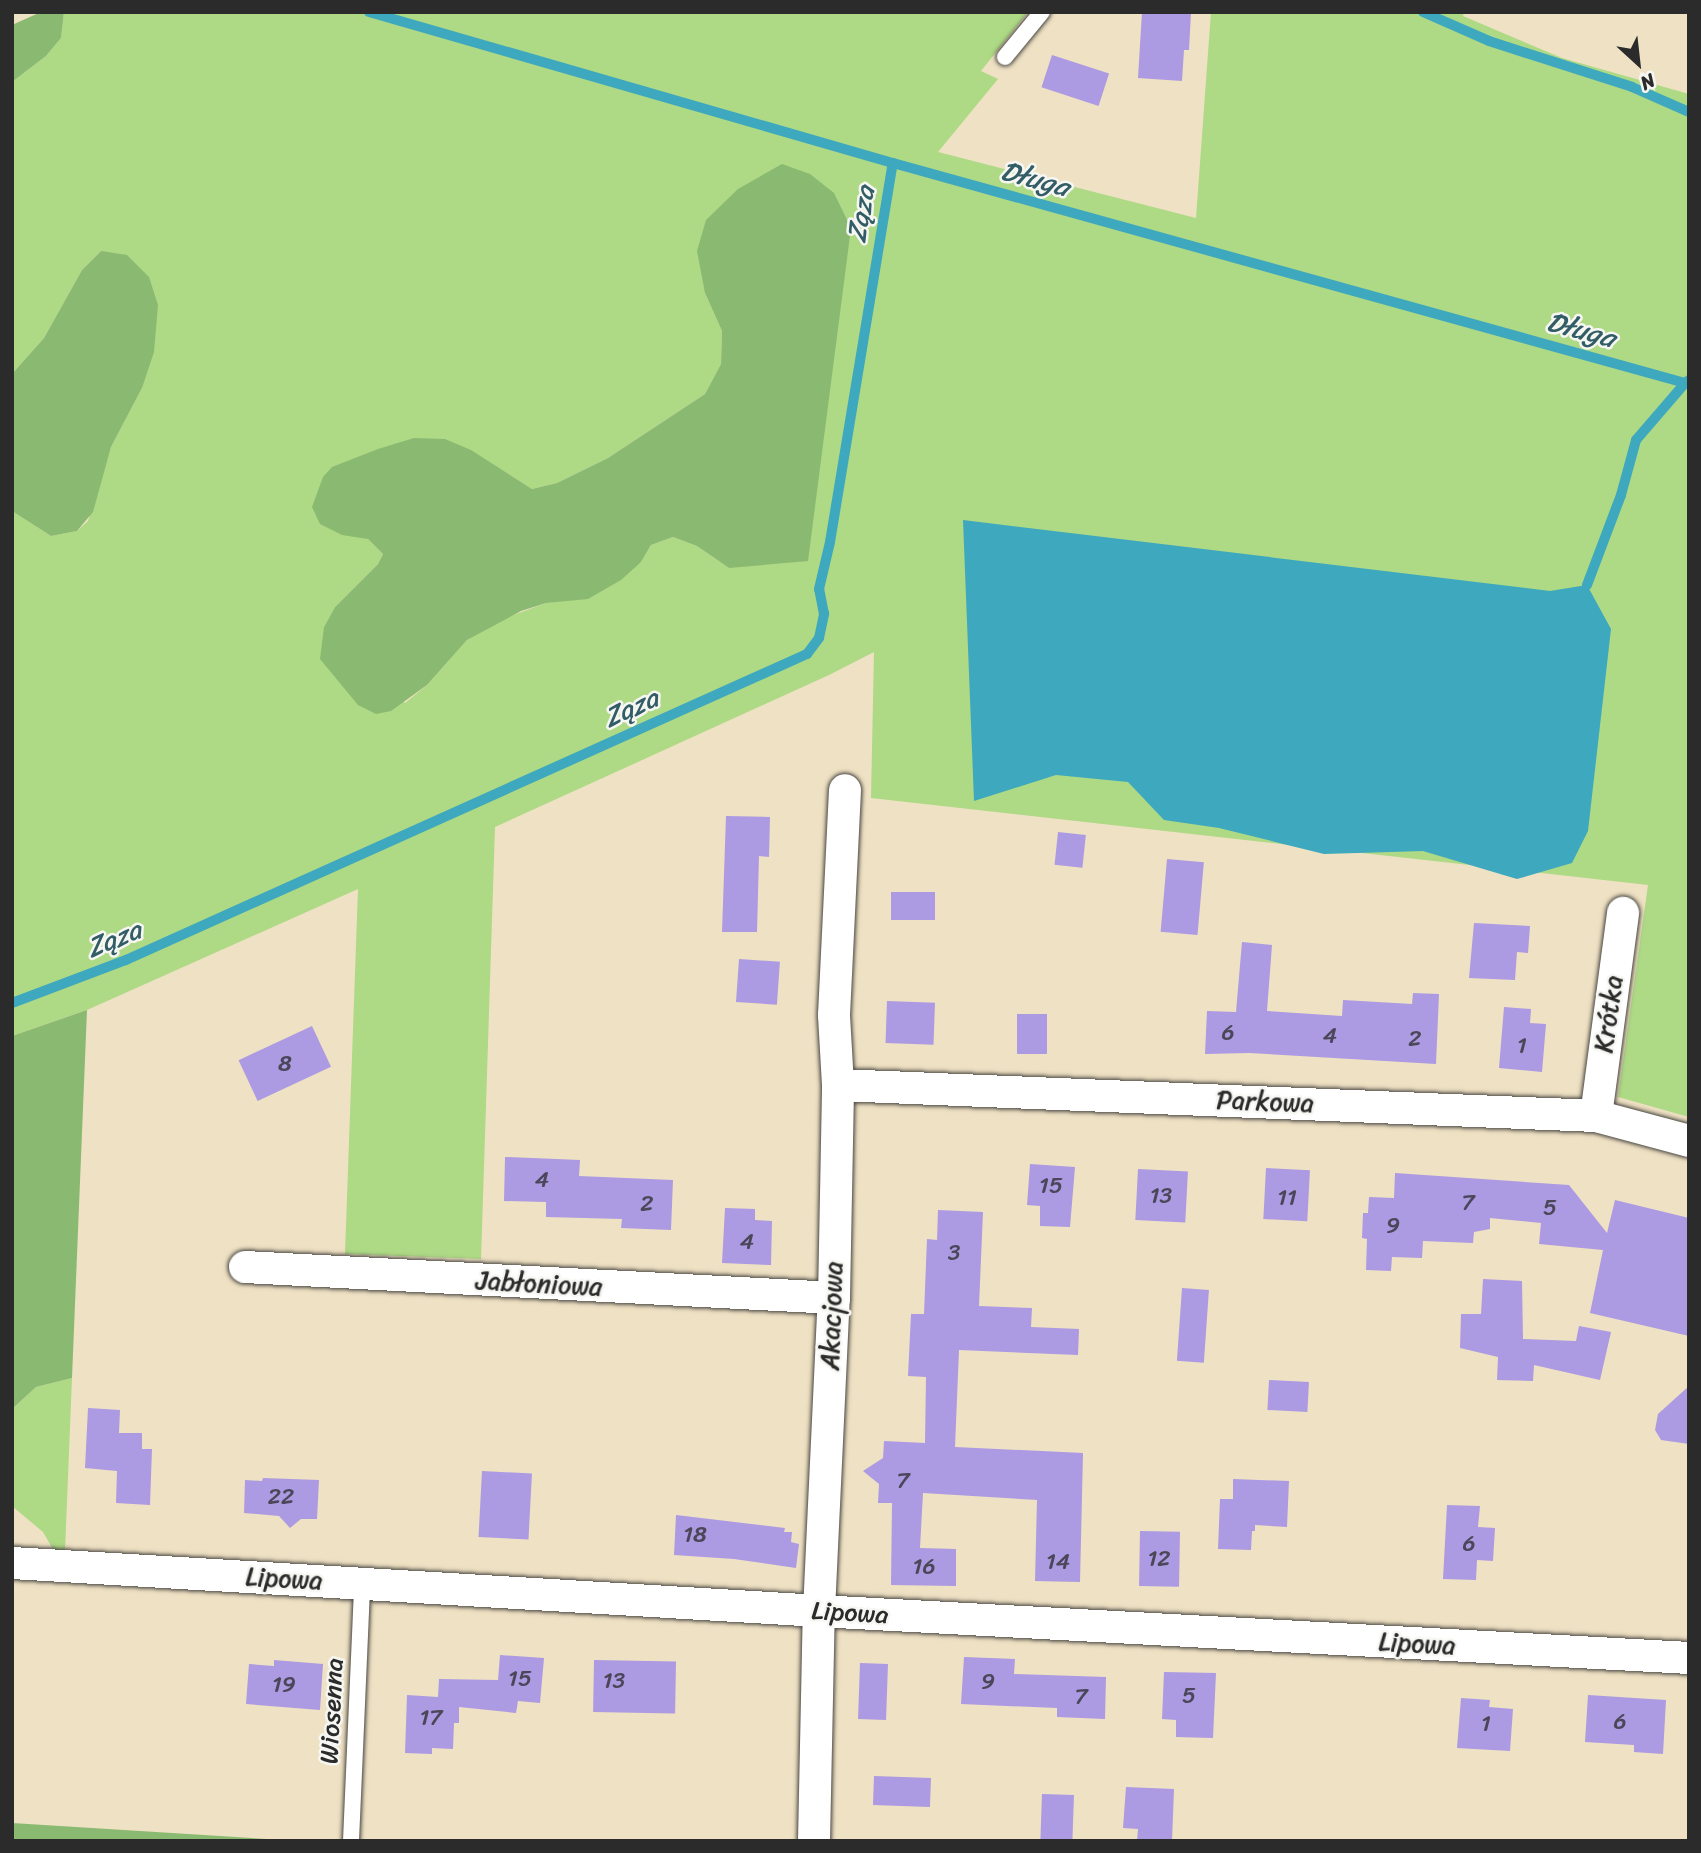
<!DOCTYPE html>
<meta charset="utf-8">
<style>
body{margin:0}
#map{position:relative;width:1701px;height:1853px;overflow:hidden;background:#efe1c3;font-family:Sriracha,sans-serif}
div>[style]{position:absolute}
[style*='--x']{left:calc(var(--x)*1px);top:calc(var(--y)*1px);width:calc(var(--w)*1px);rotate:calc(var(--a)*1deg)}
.green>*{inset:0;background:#aed985}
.forest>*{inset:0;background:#8ab972}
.water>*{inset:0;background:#3ea8be}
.stream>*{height:10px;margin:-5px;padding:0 5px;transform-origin:5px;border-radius:5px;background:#3ea8be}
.building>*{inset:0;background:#ac9ae3;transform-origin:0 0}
.roads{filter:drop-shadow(0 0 2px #484642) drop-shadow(0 0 2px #484642)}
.service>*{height:16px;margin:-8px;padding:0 8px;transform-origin:8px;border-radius:8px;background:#fff}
.minor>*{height:32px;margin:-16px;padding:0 16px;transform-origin:16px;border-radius:16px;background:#fff}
span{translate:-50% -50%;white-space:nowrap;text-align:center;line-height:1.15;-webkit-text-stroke:5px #f6f6f2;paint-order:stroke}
.number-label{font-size:23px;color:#4b4759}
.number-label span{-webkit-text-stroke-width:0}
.street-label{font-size:26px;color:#2b2b2b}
.water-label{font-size:28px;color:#335d66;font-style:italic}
.frame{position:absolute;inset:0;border:14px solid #2b2b2b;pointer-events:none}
.north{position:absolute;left:1603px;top:28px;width:70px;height:70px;-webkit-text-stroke:5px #f6f6f2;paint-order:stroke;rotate:153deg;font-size:19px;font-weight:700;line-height:28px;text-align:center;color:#2b2b2b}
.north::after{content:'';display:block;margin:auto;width:24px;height:32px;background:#2b2b2b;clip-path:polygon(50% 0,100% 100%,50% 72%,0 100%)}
</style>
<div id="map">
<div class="green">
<div style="clip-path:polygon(evenodd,64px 12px,1028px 12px,981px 71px,998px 79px,938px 152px,1196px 218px,1211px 12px,1464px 12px,1463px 16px,1562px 58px,1689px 94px,1689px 1117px,1618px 1097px,1648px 885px,871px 798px,874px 652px,829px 675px,495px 827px,481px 1259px,345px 1254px,358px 889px,87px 1010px,12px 1036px,12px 511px,51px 536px,77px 531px,88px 521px,111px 447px,142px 388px,101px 251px,82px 270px,44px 338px,12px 374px,12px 82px,46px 56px,61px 38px,64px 12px,851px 228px,729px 568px,697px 546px,673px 537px,651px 545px,641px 562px,561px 601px,546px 603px,500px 620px,467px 640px,427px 685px,405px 703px,324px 627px,335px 607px,378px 564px,383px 554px,368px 539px,503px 471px,532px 489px,557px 483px,608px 458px,705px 394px,721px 364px,722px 331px,705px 293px,851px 228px)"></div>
<div style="clip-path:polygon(72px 1378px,65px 1551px,54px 1551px,43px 1532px,12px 1506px,12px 1409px,36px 1387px)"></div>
</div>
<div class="forest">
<div style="clip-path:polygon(41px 12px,64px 12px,61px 38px,46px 56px,12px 82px,12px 25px)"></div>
<div style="clip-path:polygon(782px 164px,810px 174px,834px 193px,851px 228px,808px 561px,729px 568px,697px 546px,673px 537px,651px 545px,641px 562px,621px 580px,588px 599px,546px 603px,521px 611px,467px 640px,427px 685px,391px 711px,376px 714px,358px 705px,320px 659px,324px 627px,335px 607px,378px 564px,383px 554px,368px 539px,342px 535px,320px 524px,312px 507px,323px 477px,332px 467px,378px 449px,414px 438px,445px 439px,471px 450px,532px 489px,557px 483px,608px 458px,705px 394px,721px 364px,722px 331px,705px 293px,697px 251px,706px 220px,738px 189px)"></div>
<div style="clip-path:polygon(101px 251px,127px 255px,149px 277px,158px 305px,154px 352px,142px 388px,111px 447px,93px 512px,77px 531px,51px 536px,12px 511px,12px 374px,44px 338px,82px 270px)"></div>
<div style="clip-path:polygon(87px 1010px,72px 1378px,36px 1387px,12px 1409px,12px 1036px)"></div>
<div style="clip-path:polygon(12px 1823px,300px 1841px,12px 1841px)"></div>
</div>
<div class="water">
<div style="clip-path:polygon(963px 520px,1550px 591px,1587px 585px,1611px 629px,1588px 831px,1572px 863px,1517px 879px,1423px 851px,1324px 854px,1219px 828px,1164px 820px,1128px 782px,1056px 775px,974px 801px)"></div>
</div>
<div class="stream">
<div style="--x:369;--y:12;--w:545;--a:16.08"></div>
<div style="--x:893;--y:163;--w:822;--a:15.52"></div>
<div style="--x:1685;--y:383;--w:5;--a:-37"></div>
<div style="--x:1423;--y:12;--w:72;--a:23.7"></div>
<div style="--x:1489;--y:41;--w:150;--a:17.8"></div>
<div style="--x:1632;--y:87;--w:62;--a:23.7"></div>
<div style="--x:1587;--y:585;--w:96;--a:-69.3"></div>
<div style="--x:1621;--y:495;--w:57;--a:-74.7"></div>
<div style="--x:1636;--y:440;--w:75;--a:-49.3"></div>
<div style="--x:12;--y:1003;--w:122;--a:-20.7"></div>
<div style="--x:126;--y:960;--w:747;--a:-24.2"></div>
<div style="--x:807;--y:654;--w:20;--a:-53"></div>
<div style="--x:819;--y:638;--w:25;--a:-78"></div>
<div style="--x:824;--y:614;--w:25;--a:-101"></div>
<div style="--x:819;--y:589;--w:48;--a:-76.8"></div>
<div style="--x:830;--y:542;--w:384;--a:-80.6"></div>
</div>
<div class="building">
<div style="clip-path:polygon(1142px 12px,1191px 12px,1189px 50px,1184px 50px,1182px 81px,1138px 78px)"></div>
<div style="left:1052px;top:55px;width:60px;height:34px;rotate:18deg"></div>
<div style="clip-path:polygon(726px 816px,770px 817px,769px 857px,759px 856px,757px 932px,722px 932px)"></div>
<div style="left:1058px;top:832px;width:28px;height:33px;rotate:6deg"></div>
<div style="left:1167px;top:859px;width:37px;height:73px;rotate:5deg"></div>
<div style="left:891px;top:892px;width:44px;height:28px"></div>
<div style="clip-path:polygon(1474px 923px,1530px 926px,1528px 953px,1517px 952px,1515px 980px,1469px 978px)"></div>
<div style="clip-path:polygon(1242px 942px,1272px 945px,1267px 1011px,1342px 1016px,1343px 1000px,1412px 1004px,1413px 993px,1439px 994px,1436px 1064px,1249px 1053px,1205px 1054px,1207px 1011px,1236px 1012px)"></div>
<div style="left:739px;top:959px;width:41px;height:43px;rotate:4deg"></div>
<div style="left:887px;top:1001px;width:48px;height:42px;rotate:2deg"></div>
<div style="clip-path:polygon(1504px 1007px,1531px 1009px,1530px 1023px,1546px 1024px,1542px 1072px,1499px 1068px)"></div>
<div style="left:1017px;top:1014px;width:30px;height:40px"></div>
<div style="left:312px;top:1026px;width:45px;height:81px;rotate:65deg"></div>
<div style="clip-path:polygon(505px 1157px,580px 1160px,579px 1176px,673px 1180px,671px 1230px,621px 1228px,622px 1219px,546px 1217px,546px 1202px,504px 1201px)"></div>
<div style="clip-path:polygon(1030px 1164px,1075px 1167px,1070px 1227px,1040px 1226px,1040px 1206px,1027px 1205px)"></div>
<div style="left:1266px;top:1168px;width:44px;height:51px;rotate:3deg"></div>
<div style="left:1138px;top:1169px;width:50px;height:51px;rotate:3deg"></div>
<div style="clip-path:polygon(1395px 1173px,1569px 1185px,1607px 1233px,1615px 1200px,1689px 1218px,1689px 1336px,1590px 1313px,1603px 1250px,1539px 1244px,1541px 1223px,1490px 1218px,1490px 1229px,1474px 1232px,1473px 1243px,1423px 1241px,1422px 1258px,1392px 1257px,1391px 1271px,1366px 1270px,1367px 1239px,1362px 1238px,1363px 1213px,1368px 1213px,1369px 1197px,1394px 1198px)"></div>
<div style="clip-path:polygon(725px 1208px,755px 1209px,755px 1220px,772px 1221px,771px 1265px,722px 1263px)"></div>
<div style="clip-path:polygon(938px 1210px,983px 1212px,979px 1306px,1032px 1308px,1031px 1327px,1079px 1329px,1078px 1355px,959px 1350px,955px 1447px,1083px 1453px,1080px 1582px,1035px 1581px,1037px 1500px,923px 1493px,920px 1548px,956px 1549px,956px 1586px,891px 1585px,892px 1503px,878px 1503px,879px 1484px,863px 1471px,883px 1458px,884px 1441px,925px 1443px,926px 1377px,908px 1376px,911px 1314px,924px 1314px,927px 1239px,937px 1240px)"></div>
<div style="clip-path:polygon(1483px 1279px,1522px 1281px,1523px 1339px,1576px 1341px,1579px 1326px,1611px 1332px,1600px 1380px,1534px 1365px,1533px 1381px,1497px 1380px,1498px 1357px,1460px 1348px,1461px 1314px,1481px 1314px)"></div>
<div style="left:1182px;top:1288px;width:27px;height:73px;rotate:4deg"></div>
<div style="left:1269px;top:1380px;width:40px;height:30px;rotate:3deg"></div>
<div style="clip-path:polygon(1689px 1386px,1689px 1444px,1661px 1440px,1655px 1430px,1658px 1414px)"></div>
<div style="clip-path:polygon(88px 1408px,120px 1410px,119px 1433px,142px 1433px,142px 1449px,152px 1449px,150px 1505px,116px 1503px,117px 1471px,85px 1468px)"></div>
<div style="left:482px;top:1471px;width:50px;height:66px;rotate:3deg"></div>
<div style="clip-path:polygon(263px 1478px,319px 1480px,317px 1519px,301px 1519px,290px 1528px,279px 1516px,244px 1513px,245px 1480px,262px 1481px)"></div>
<div style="clip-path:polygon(1233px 1479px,1289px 1481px,1287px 1527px,1255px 1525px,1255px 1531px,1252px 1531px,1251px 1550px,1218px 1549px,1220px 1499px,1233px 1499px)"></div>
<div style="clip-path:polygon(1447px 1505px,1480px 1506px,1478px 1527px,1495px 1528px,1493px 1561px,1477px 1560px,1476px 1580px,1443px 1579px)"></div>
<div style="clip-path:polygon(676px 1515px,785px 1528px,784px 1532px,792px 1532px,791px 1542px,799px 1544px,796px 1568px,734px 1559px,674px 1555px)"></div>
<div style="left:1140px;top:1531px;width:40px;height:55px;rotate:1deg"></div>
<div style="clip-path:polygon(500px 1655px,544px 1658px,540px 1703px,518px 1701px,516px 1713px,459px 1707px,459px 1723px,454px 1723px,453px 1749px,432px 1748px,432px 1754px,405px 1753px,407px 1695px,438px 1697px,439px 1679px,498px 1680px)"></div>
<div style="clip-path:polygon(964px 1657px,1015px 1659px,1014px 1674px,1106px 1677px,1105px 1719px,1057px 1717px,1057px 1708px,961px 1704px)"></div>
<div style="clip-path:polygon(274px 1660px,323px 1664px,320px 1710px,246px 1704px,249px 1664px,274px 1666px)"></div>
<div style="left:594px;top:1660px;width:82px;height:52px;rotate:1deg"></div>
<div style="left:860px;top:1663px;width:28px;height:56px;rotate:2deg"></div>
<div style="clip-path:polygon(1164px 1672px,1216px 1673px,1213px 1738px,1176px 1737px,1176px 1720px,1162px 1719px)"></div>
<div style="clip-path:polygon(1588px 1695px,1666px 1700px,1663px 1754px,1634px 1752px,1634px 1745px,1585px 1742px)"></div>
<div style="clip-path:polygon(1461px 1698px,1490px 1700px,1489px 1707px,1513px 1709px,1510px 1751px,1457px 1748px)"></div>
<div style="left:874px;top:1776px;width:57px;height:29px;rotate:2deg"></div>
<div style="clip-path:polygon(1126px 1787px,1174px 1789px,1172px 1841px,1137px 1841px,1138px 1829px,1123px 1828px)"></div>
<div style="left:1042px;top:1794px;width:32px;height:47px;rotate:2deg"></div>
</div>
<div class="roads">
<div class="service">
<div style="--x:1005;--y:57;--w:58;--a:-50.6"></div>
<div style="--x:351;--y:1841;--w:257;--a:-87.5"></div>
</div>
<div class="minor">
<div style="--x:838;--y:1085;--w:759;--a:2.34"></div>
<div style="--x:1596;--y:1116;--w:96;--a:15"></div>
<div style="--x:1596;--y:1116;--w:205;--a:-82.4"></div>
<div style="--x:245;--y:1267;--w:590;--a:3.01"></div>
<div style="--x:12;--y:1563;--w:808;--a:3.4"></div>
<div style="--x:819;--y:1611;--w:871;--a:3.09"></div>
<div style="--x:814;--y:1841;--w:230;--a:-88.8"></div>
<div style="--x:819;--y:1611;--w:313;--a:-87.3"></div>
<div style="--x:834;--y:1298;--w:213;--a:-88.9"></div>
<div style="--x:838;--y:1085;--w:70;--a:-93.3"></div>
<div style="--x:834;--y:1015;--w:225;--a:-87.2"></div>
</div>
</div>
<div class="number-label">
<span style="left:1228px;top:1033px">6</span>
<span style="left:1330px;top:1036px">4</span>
<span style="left:1415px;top:1039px">2</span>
<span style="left:1522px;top:1046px">1</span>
<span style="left:285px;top:1064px">8</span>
<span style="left:542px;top:1180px">4</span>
<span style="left:1051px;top:1186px">15</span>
<span style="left:1161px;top:1196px">13</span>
<span style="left:1287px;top:1198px">11</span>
<span style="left:1468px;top:1203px">7</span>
<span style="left:647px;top:1204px">2</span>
<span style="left:1550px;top:1208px">5</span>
<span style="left:1393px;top:1226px">9</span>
<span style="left:747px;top:1242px">4</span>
<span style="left:954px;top:1253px">3</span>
<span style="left:903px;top:1481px">7</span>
<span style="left:281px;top:1497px">22</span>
<span style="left:695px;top:1535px">18</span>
<span style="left:1469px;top:1544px">6</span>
<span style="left:1159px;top:1559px">12</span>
<span style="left:1058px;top:1562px">14</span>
<span style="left:924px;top:1567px">16</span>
<span style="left:520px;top:1679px">15</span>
<span style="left:614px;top:1681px">13</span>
<span style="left:988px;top:1682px">9</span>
<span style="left:284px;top:1685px">19</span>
<span style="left:1189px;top:1696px">5</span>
<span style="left:1081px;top:1697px">7</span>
<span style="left:431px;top:1718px">17</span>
<span style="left:1620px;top:1722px">6</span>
<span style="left:1486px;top:1724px">1</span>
</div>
<div class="street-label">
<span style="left:1609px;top:1014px;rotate:-82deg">Krótka</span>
<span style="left:1265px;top:1102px;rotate:2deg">Parkowa</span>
<span style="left:539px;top:1284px;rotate:3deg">Jabłoniowa</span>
<span style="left:832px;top:1316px;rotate:-88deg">Akacjowa</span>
<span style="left:284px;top:1579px;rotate:3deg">Lipowa</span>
<span style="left:850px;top:1613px;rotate:3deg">Lipowa</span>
<span style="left:1417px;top:1644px;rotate:3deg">Lipowa</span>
<span style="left:332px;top:1711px;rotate:-87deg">Wiosenna</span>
</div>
<div class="water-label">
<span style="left:1035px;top:179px;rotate:15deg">Długa</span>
<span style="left:861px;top:214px;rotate:-80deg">Ząza</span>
<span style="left:1581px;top:330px;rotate:15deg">Długa</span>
<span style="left:631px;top:708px;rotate:-24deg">Ząza</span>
<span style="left:114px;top:939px;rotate:-22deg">Ząza</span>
</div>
<div class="frame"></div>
<div class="north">N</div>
</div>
